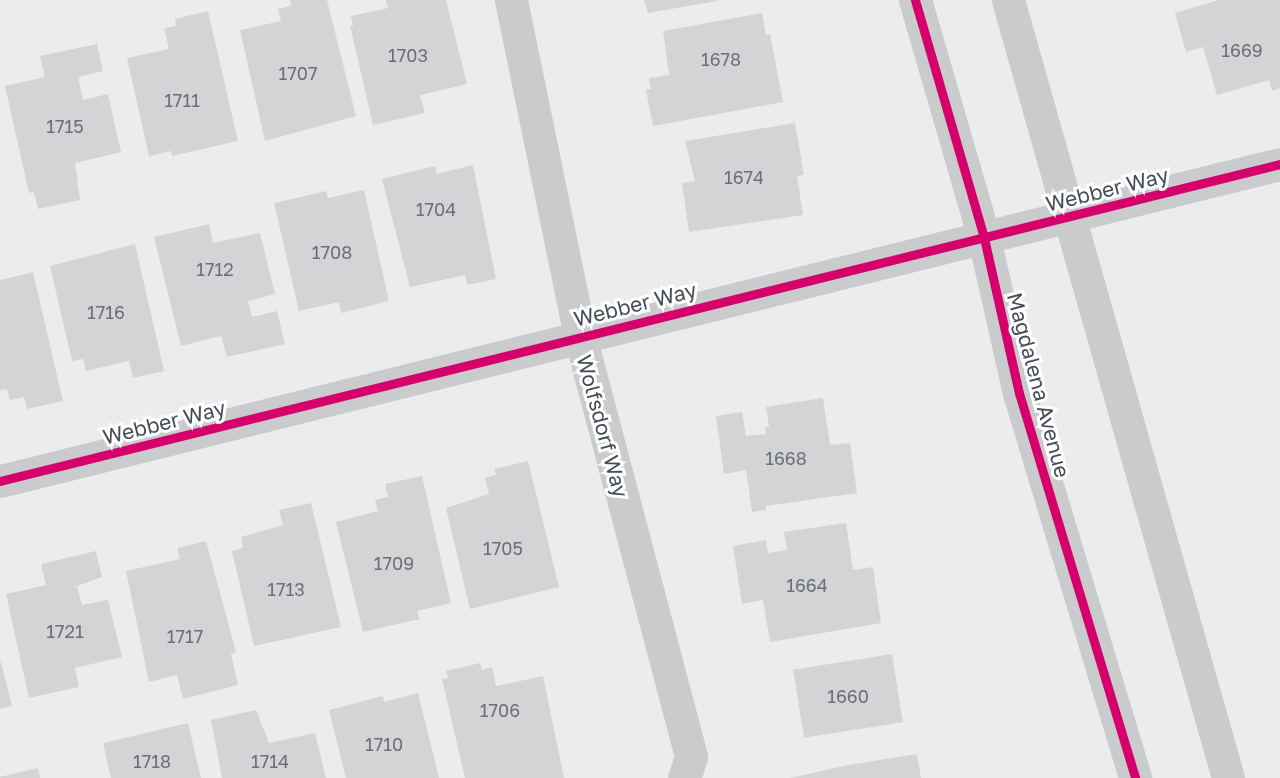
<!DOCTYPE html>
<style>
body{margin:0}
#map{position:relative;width:1280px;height:778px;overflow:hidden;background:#edecec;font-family:"Golos Text",sans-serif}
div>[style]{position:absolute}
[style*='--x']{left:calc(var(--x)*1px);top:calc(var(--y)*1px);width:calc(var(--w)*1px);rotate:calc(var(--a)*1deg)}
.building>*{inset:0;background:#d4d4d7;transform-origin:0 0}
.minor>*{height:33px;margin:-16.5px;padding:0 16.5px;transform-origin:16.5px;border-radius:16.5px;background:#c9cbcd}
.cycleway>*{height:9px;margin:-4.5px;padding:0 4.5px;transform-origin:4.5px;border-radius:4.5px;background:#d6006c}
span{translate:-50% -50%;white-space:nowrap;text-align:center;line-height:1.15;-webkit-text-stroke:6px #fff;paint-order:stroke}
.number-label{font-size:18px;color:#6b7078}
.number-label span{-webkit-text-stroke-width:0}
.street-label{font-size:21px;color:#464d56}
</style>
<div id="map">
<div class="building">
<div style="clip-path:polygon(290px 0,327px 0,356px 116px,265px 141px,240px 30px,281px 21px,278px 9px,291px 6px)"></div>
<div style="clip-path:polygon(386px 0,446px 0,467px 84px,420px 95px,425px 113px,373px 125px,350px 26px,353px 26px,351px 16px,388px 8px)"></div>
<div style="clip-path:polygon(644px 0,717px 0,717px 1px,648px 13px)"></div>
<div style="clip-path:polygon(1219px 0,1280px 0,1280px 88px,1272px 91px,1269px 80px,1217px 95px,1203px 47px,1186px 52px,1175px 13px)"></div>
<div style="clip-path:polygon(208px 11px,238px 141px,172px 156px,171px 151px,149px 156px,127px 58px,169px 49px,164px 28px,176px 26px,175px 19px)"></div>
<div style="clip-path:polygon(762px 13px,766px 35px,770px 34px,783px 102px,653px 126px,646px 90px,651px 89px,649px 78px,669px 75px,663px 31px)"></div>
<div style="clip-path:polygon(97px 44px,103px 71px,78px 77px,83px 100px,108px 94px,121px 152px,75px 163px,80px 200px,38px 209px,34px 192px,29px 193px,5px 86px,45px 77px,40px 56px)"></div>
<div style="clip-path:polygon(795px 123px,804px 175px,797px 176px,803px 215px,689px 232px,682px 183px,695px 181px,685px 141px)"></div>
<div style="clip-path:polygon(473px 165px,496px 279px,467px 285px,465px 275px,410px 287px,382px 179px,435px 166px,437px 174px)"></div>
<div style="clip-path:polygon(364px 190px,389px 301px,341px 313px,339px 302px,299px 311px,274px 203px,326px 191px,328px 198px)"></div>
<div style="clip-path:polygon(209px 224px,213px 243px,260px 233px,275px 294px,248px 301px,252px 317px,277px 311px,285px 344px,227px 357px,221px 336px,181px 346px,154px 237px)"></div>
<div style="clip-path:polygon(135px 244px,164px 371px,133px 378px,129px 361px,86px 371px,83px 359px,72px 361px,50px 266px)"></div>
<div style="clip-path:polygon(33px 272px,63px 401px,27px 409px,24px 397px,10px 400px,7px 389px,0 390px,0 280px)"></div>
<div style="clip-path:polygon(823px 398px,830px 445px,850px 443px,857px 493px,766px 506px,766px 510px,752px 512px,746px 470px,724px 474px,716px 416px,742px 412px,746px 436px,766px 434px,765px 428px,769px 426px,766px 407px)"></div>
<div style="clip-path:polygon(528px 461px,559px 587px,470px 609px,446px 508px,489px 494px,485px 478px,496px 475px,494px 469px)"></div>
<div style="clip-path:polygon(422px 476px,451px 603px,417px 611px,420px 619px,363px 632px,336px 522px,378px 511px,375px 500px,388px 497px,385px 484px)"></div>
<div style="clip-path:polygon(311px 503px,341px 627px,254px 646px,232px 551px,243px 548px,241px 537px,283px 525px,279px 510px)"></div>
<div style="clip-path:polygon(846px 523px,853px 570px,873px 567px,881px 623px,770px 642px,763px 600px,742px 604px,733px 546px,766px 540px,768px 553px,787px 550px,784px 532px)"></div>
<div style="clip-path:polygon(206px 541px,236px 652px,231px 654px,238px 685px,183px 699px,177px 675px,149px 682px,126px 571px,180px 559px,177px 548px)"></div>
<div style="clip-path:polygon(96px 551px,102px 577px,77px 586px,82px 605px,108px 600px,122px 657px,75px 668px,79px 687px,29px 698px,6px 594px,46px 585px,41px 564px)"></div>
<div style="left:892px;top:654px;width:69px;height:100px;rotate:81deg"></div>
<div style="clip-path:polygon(1px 662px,12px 706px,0 709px,0 663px)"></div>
<div style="clip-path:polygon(480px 663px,482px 670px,492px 667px,496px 686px,543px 676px,564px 778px,465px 778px,442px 679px,448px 678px,446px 671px)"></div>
<div style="clip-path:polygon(418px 693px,439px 778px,346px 778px,329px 710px,383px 696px,384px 702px)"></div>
<div style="clip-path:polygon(256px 710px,269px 743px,315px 733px,326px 778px,222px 778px,211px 720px)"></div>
<div style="clip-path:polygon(188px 723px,201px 778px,111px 778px,103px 743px)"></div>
<div style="clip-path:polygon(917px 754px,921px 778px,790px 778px,848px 765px)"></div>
<div style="clip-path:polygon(38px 768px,40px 778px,0 778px,0 777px)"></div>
</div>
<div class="minor">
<div style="--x:511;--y:0;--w:343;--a:78.4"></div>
<div style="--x:580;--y:336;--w:435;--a:75.2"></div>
<div style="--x:691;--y:757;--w:22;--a:108"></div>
<div style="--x:915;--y:0;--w:248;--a:73.8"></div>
<div style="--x:984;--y:238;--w:159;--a:77.3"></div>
<div style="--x:1019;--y:393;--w:402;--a:73.2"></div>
<div style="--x:1008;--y:0;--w:809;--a:74.21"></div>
<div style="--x:0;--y:481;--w:1319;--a:-13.91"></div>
</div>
<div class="cycleway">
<div style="--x:915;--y:0;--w:248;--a:73.8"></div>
<div style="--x:984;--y:238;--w:159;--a:77.3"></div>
<div style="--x:1019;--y:393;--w:402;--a:73.2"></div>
<div style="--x:0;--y:481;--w:1319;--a:-13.91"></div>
</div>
<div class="number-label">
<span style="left:1242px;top:50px">1669</span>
<span style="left:408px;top:55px">1703</span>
<span style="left:721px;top:59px">1678</span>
<span style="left:298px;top:73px">1707</span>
<span style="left:182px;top:100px">1711</span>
<span style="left:65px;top:126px">1715</span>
<span style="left:744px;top:177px">1674</span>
<span style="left:436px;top:209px">1704</span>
<span style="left:332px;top:252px">1708</span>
<span style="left:215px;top:269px">1712</span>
<span style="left:106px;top:312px">1716</span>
<span style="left:786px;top:458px">1668</span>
<span style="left:503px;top:548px">1705</span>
<span style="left:394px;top:563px">1709</span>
<span style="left:807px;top:585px">1664</span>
<span style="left:286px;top:589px">1713</span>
<span style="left:65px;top:631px">1721</span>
<span style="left:185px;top:636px">1717</span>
<span style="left:848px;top:696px">1660</span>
<span style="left:500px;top:710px">1706</span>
<span style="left:384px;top:744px">1710</span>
<span style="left:152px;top:761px">1718</span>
<span style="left:270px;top:761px">1714</span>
</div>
<div class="street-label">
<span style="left:1107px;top:189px;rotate:-14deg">Webber Way</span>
<span style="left:635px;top:304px;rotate:-14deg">Webber Way</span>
<span style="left:1039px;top:385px;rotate:75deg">Magdalena Avenue</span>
<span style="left:164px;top:422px;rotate:-14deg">Webber Way</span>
<span style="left:603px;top:426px;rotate:75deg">Wolfsdorf Way</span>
</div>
</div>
